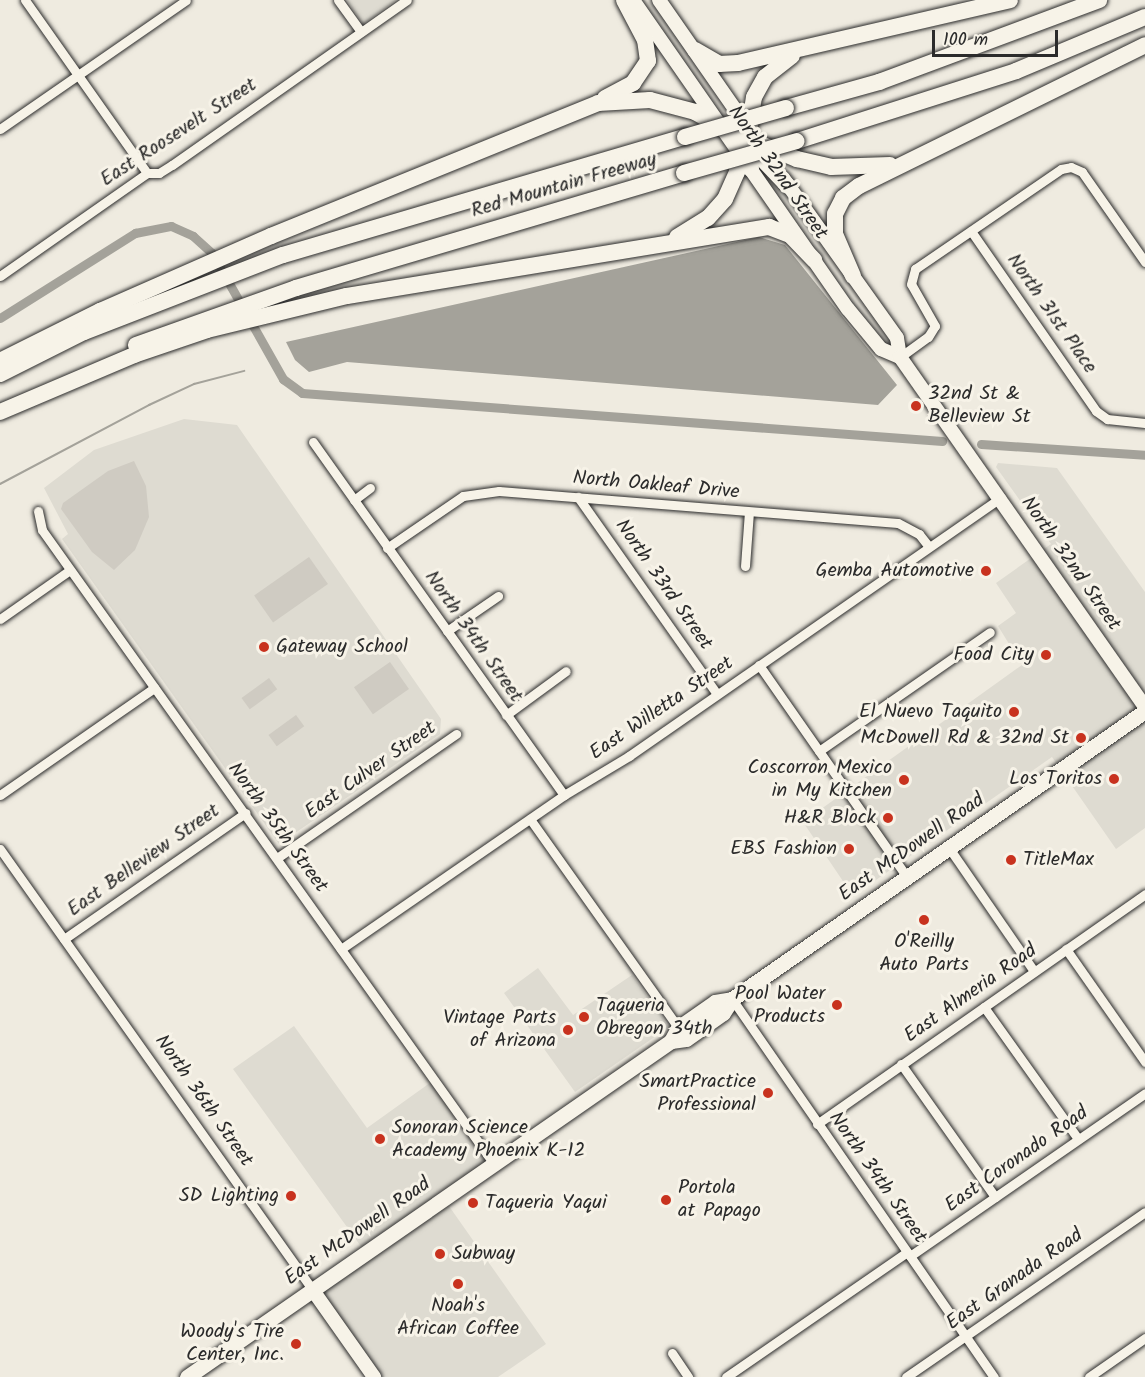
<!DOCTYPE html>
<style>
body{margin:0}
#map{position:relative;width:1145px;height:1377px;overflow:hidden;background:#efebe0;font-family:Kalam,sans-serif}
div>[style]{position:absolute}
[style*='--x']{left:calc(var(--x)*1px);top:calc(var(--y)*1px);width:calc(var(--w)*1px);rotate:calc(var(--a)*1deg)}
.built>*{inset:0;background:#dedbd1}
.green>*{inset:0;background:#cfcbc2;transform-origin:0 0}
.water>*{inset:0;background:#a4a29a}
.stream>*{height:2px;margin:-1px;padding:0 1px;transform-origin:1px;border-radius:1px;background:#a4a29a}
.canal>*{height:9px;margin:-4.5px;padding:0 4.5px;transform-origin:4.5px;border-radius:4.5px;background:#a4a29a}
.roads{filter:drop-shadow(0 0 2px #2b2b2b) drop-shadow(0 0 2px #2b2b2b)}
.street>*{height:9px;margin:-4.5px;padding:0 4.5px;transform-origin:4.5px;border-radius:4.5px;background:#f7f3e8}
.secondary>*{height:14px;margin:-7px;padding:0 7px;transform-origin:7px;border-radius:7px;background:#f7f3e8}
.primary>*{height:15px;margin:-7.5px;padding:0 7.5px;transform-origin:7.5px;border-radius:7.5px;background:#f7f3e8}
.highway>*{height:16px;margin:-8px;padding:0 8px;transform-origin:8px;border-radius:8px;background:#f7f3e8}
.bridges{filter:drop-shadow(0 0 2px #2b2b2b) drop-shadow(0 0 2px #2b2b2b)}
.highway-bridge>*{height:16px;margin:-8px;padding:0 8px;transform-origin:8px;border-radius:8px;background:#f7f3e8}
.dots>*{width:16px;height:16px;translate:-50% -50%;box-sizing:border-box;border:3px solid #f7f3e8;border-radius:50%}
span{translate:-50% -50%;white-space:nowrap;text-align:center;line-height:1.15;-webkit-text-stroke:6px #f7f3e8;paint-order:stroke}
.street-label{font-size:20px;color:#2b2b2b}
.poi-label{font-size:20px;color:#2b2b2b}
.left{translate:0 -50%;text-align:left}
.right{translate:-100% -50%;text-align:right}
.scale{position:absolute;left:932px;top:30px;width:126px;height:27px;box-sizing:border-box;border:3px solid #2b2b2b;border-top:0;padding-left:8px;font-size:18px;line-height:21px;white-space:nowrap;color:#2b2b2b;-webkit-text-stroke:4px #f7f3e8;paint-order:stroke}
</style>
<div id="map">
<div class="built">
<div style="clip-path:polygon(347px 0,396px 0,363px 24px)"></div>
<div style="clip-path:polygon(184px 419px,237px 425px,441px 719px,440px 734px,279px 844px,62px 539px,68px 534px,44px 488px,94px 450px)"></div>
<div style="clip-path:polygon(998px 463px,1057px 468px,1145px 592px,1145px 828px,1116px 849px,1052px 757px,853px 896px,803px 822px,1022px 665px,998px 626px,1016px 613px,996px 583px,1051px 544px,996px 467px)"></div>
<div style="clip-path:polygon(538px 968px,573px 1015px,632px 975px,669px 1027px,575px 1092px,504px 993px)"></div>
<div style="clip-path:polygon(294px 1026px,367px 1128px,434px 1080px,494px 1164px,444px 1199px,546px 1344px,498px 1377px,374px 1377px,312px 1289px,365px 1252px,233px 1069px)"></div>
</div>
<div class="green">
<div style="clip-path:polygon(134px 461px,146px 486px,149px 517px,135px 550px,114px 570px,92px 552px,61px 509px,63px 503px,108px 471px)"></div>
<div style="left:309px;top:557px;width:33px;height:67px;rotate:55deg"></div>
<div style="left:390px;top:662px;width:33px;height:44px;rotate:55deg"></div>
<div style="left:269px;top:678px;width:14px;height:34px;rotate:54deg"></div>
<div style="left:296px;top:715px;width:14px;height:34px;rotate:54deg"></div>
</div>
<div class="water">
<div style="clip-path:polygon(759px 237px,785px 245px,897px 385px,878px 405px,347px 362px,309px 372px,295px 360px,286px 342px)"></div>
</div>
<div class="stream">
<div style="--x:0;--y:484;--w:169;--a:-27.9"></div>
<div style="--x:149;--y:405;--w:50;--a:-25"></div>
<div style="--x:194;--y:384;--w:52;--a:-14.6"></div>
</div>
<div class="canal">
<div style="--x:0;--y:318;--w:160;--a:-32.2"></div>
<div style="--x:135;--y:233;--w:37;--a:-11"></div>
<div style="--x:171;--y:226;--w:24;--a:24"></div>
<div style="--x:193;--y:236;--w:25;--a:42"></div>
<div style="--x:212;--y:253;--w:145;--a:60.6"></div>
<div style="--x:283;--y:379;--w:24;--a:36"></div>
<div style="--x:302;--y:393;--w:642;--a:4.29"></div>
<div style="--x:981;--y:444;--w:164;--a:3.8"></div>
</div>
<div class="roads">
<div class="street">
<div style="--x:25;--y:0;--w:212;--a:54.8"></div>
<div style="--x:338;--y:0;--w:39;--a:54"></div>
<div style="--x:0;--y:129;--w:226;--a:-34.7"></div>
<div style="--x:971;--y:231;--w:219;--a:55.2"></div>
<div style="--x:1096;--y:411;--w:14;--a:36"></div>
<div style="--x:1107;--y:419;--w:38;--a:6"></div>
<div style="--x:0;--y:276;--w:179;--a:-35"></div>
<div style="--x:147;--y:173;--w:12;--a:0"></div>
<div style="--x:159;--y:173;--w:15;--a:-32"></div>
<div style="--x:172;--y:165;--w:287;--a:-35.1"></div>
<div style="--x:900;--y:357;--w:34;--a:-36"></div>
<div style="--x:928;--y:337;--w:13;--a:-58"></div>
<div style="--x:935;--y:326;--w:48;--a:-119.7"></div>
<div style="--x:911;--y:284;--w:16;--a:-75"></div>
<div style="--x:915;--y:269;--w:177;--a:-34.4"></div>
<div style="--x:1061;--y:169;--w:10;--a:-11"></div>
<div style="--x:1071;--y:167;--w:12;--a:24"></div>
<div style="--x:1082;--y:172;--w:110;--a:55"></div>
<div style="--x:313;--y:442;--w:433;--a:54.6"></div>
<div style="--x:578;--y:497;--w:241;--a:54.8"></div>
<div style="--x:354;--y:500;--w:20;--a:-37"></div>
<div style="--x:38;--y:511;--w:19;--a:78"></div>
<div style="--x:42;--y:530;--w:779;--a:54.51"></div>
<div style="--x:387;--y:548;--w:92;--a:-34.4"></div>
<div style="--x:463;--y:496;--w:36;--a:-8"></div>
<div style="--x:499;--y:491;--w:400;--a:4.6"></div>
<div style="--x:898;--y:523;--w:24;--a:28"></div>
<div style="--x:919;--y:534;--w:16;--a:52"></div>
<div style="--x:745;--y:566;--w:54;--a:-85.8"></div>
<div style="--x:0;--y:619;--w:85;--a:-35"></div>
<div style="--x:447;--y:631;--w:62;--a:-34.5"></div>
<div style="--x:759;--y:665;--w:259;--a:55.1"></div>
<div style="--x:506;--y:715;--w:74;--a:-36.3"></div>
<div style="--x:819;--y:751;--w:208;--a:-34.8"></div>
<div style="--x:0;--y:795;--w:188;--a:-34.8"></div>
<div style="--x:530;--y:819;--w:259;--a:54.6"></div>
<div style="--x:949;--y:848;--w:150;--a:55.4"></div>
<div style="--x:0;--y:849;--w:539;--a:54.66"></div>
<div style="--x:277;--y:858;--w:218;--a:-34.7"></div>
<div style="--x:64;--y:939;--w:221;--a:-34.8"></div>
<div style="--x:341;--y:949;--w:271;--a:-34.6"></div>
<div style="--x:564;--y:795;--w:76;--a:-31"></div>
<div style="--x:629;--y:756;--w:453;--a:-34.8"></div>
<div style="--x:1066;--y:949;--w:138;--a:55"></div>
<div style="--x:732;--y:999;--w:460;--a:55.3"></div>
<div style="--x:984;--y:1007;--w:162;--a:54.5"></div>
<div style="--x:901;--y:1064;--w:163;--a:54.7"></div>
<div style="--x:817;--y:1124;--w:401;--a:-35"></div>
<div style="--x:910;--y:1256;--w:286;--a:-34.7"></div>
<div style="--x:672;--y:1353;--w:29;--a:56"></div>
<div style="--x:726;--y:1377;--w:220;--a:-34.6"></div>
<div style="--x:906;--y:1377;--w:290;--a:-34.6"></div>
<div style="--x:1089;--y:1377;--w:68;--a:-34.9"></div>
</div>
<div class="secondary">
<div style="--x:633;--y:0;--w:376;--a:55.2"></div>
<div style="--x:848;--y:309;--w:52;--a:50.5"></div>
<div style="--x:881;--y:349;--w:21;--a:23"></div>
<div style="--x:659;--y:0;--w:156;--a:55.2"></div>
<div style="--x:783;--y:178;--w:196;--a:54.5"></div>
<div style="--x:897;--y:338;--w:19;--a:81"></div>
<div style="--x:900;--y:357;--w:427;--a:55"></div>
<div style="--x:312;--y:1289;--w:108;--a:54.8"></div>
</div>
<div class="primary">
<div style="--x:671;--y:1041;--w:15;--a:-62"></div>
<div style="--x:678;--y:1028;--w:45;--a:-35.1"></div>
<div style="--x:715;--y:1002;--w:17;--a:-10"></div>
<div style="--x:187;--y:1377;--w:589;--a:-34.77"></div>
<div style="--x:671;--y:1041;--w:15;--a:-8"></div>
<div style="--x:686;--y:1039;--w:45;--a:-35.1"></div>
<div style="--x:723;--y:1013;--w:17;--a:-57"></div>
<div style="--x:732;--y:999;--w:504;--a:-34.89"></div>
</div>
<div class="highway">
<div style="--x:695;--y:50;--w:28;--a:30"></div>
<div style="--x:719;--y:64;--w:19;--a:-3"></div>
<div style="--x:738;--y:63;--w:279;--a:-13"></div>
<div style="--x:605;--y:98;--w:32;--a:-28"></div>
<div style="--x:633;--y:83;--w:27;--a:-56"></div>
<div style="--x:648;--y:61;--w:21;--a:-98"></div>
<div style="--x:645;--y:40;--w:45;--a:-117.7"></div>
<div style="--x:786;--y:108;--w:97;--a:-15.6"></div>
<div style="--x:879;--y:82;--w:235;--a:-20.4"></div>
<div style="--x:797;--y:141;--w:230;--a:-17.7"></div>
<div style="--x:1016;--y:71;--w:140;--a:-22.7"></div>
<div style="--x:761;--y:144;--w:39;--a:23"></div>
<div style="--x:797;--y:159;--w:35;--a:13"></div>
<div style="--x:831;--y:167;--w:59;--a:-1.9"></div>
<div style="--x:751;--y:169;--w:32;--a:-95"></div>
<div style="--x:748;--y:137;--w:40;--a:-81.5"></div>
<div style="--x:754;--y:97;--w:23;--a:-61"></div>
<div style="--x:765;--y:77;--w:34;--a:-38"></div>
<div style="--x:677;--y:237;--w:36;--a:-32"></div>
<div style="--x:708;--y:218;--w:25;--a:-48"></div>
<div style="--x:725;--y:199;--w:30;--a:-66"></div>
<div style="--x:737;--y:172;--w:26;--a:-79"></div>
<div style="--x:853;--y:276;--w:46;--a:-113.2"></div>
<div style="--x:835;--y:234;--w:20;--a:-90"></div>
<div style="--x:835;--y:214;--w:18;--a:-63"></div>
<div style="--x:843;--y:198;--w:20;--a:-37"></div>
<div style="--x:859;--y:186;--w:319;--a:-26.2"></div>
<div style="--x:136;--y:345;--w:170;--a:-19.6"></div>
<div style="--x:296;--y:288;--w:405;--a:-16.5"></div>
<div style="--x:0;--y:361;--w:112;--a:-26.6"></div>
<div style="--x:100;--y:311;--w:187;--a:-23.7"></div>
<div style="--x:271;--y:236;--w:353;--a:-22.1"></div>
<div style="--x:598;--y:103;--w:52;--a:-3.3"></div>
<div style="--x:650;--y:100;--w:47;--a:14.9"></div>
<div style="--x:695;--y:112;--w:55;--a:29.4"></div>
<div style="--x:743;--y:139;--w:65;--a:46.2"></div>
<div style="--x:0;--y:374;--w:94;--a:-26.6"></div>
<div style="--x:84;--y:332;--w:213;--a:-21.2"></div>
<div style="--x:283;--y:255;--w:419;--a:-16.4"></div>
<div style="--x:0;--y:412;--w:146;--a:-23"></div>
<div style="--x:134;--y:355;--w:77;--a:-18.9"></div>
<div style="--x:207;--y:330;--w:144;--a:-13.7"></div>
<div style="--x:347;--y:296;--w:428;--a:-9.3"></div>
<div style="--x:769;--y:227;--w:22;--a:21"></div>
<div style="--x:790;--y:235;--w:35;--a:46"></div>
</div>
</div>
<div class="bridges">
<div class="highway-bridge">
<div style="--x:685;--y:137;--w:105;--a:-16"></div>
<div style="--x:684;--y:173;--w:117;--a:-15.8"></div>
</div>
</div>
<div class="dots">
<div style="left:916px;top:406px;background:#c8321e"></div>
<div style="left:986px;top:571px;background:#c8321e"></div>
<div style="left:264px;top:647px;background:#c8321e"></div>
<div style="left:1046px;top:655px;background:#c8321e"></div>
<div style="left:1014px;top:712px;background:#c8321e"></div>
<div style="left:1081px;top:738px;background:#c8321e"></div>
<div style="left:1114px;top:779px;background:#c8321e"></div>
<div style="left:904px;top:780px;background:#c8321e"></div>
<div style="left:888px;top:818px;background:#c8321e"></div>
<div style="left:849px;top:849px;background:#c8321e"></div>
<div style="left:1011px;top:860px;background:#c8321e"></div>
<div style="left:924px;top:920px;background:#c8321e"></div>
<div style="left:837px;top:1005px;background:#c8321e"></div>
<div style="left:584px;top:1017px;background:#c8321e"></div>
<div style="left:568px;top:1030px;background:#c8321e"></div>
<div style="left:768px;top:1093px;background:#c8321e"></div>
<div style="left:380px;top:1139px;background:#c8321e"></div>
<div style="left:291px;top:1196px;background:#c8321e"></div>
<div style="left:666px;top:1200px;background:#c8321e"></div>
<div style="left:473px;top:1203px;background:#c8321e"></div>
<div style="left:440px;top:1254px;background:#c8321e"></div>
<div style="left:458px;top:1284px;background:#c8321e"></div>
<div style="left:296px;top:1344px;background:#c8321e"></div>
</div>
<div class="street-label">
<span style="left:179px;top:133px;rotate:-33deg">East Roosevelt Street</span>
<span style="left:777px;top:173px;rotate:55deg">North 32nd Street</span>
<span style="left:564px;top:186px;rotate:-16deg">Red Mountain Freeway</span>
<span style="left:1051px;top:314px;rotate:55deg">North 31st Place</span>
<span style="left:656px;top:486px;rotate:5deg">North Oakleaf Drive</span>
<span style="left:1070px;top:564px;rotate:55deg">North 32nd Street</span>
<span style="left:663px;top:585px;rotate:55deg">North 33rd Street</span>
<span style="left:473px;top:637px;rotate:55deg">North 34th Street</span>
<span style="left:662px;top:709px;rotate:-34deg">East Willetta Street</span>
<span style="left:371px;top:771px;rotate:-35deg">East Culver Street</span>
<span style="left:277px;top:828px;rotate:54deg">North 35th Street</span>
<span style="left:912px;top:848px;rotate:-35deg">East McDowell Road</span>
<span style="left:144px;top:861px;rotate:-35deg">East Belleview Street</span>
<span style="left:971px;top:994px;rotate:-35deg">East Almeria Road</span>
<span style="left:203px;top:1101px;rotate:55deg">North 36th Street</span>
<span style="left:1017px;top:1160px;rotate:-35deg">East Coronado Road</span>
<span style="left:877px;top:1178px;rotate:55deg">North 34th Street</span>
<span style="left:358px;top:1232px;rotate:-35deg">East McDowell Road</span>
<span style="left:1015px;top:1280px;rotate:-35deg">East Granada Road</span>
</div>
<div class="poi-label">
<span class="left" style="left:928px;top:406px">32nd St &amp;<br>Belleview St</span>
<span class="right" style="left:974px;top:571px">Gemba Automotive</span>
<span class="left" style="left:276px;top:647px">Gateway School</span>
<span class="right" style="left:1034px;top:655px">Food City</span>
<span class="right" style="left:1002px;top:712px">El Nuevo Taquito</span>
<span class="right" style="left:1069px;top:738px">McDowell Rd &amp; 32nd St</span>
<span class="right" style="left:892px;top:780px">Coscorron Mexico<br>in My Kitchen</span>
<span class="right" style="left:1102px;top:779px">Los Toritos</span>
<span class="right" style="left:876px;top:818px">H&amp;R Block</span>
<span class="right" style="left:837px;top:849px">EBS Fashion</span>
<span class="left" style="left:1023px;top:860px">TitleMax</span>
<span style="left:924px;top:954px">O'Reilly<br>Auto Parts</span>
<span class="right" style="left:825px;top:1006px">Pool Water<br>Products</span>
<span class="left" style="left:596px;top:1018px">Taqueria<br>Obregon 34th</span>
<span class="right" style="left:556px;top:1030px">Vintage Parts<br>of Arizona</span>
<span class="right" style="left:756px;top:1094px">SmartPractice<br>Professional</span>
<span class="left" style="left:392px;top:1140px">Sonoran Science<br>Academy Phoenix K-12</span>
<span class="left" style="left:678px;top:1200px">Portola<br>at Papago</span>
<span class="right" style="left:279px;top:1196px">SD Lighting</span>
<span class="left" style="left:485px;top:1203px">Taqueria Yaqui</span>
<span class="left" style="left:452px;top:1254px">Subway</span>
<span style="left:458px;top:1318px">Noah's<br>African Coffee</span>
<span class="right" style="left:284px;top:1344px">Woody's Tire<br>Center, Inc.</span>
</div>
<div class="scale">100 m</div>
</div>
